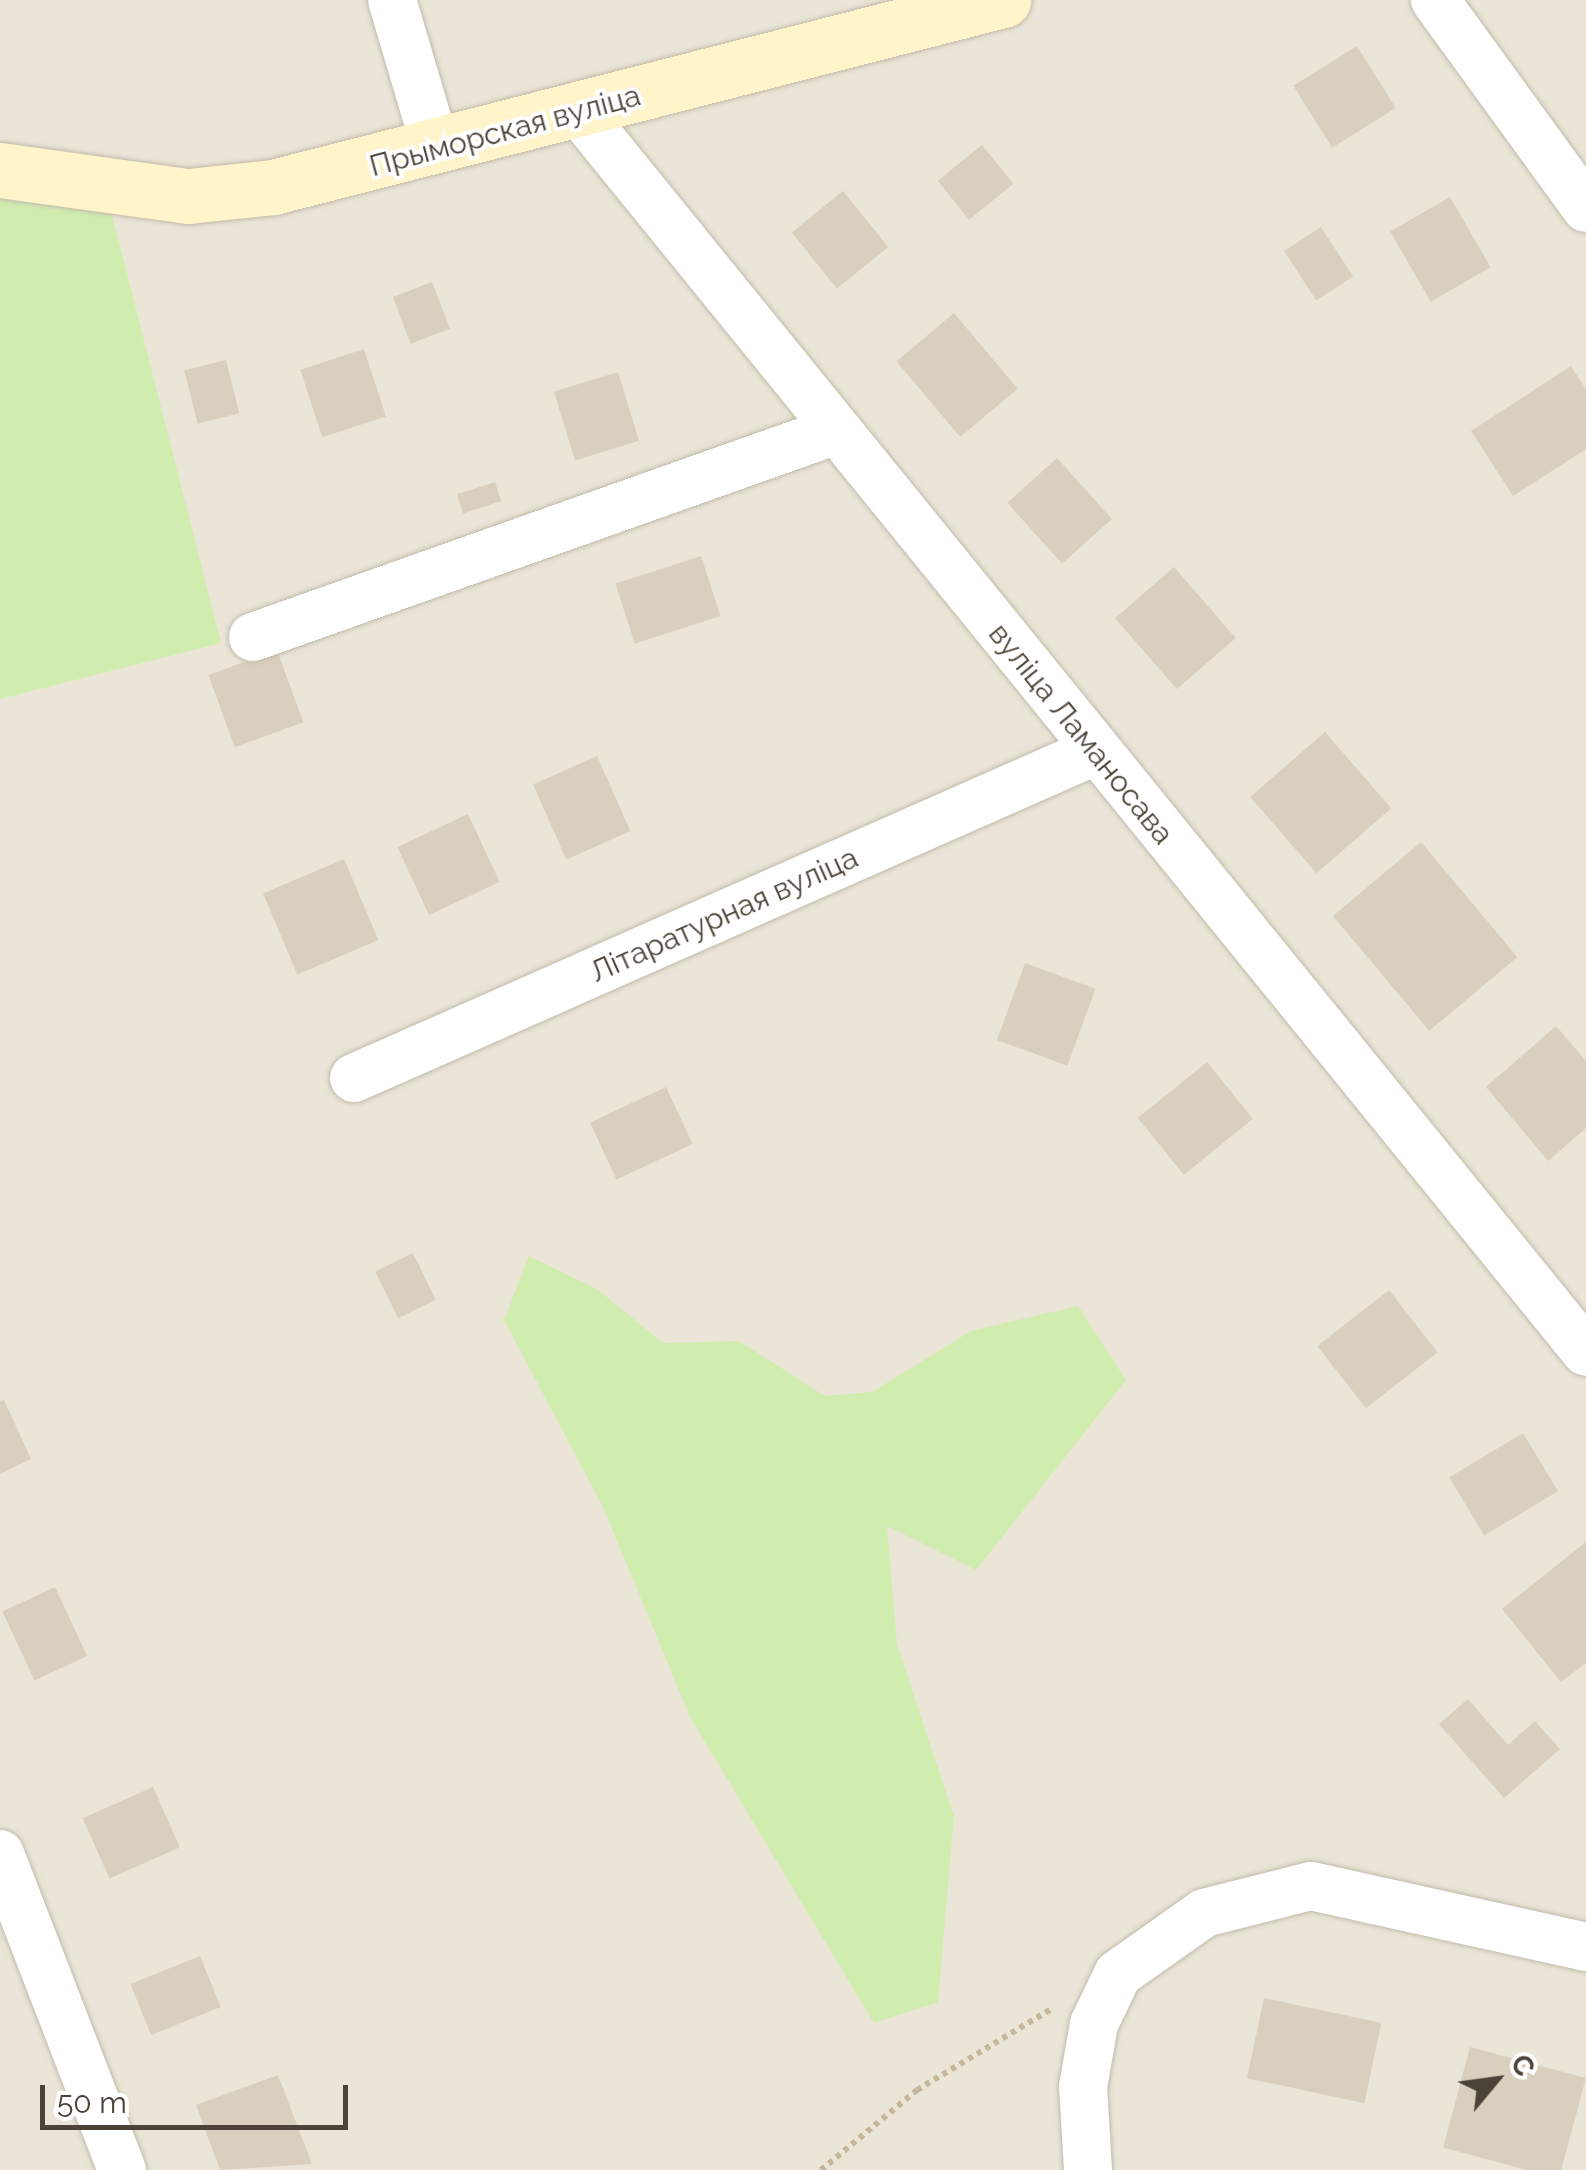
<!DOCTYPE html>
<meta charset="utf-8">
<style>
body{margin:0}
#map{position:relative;width:1586px;height:2170px;overflow:hidden;background:#f6f2e9;font-family:Raleway,sans-serif}
div>[style]{position:absolute}
[style*='--x']{left:calc(var(--x)*1px);top:calc(var(--y)*1px);width:calc(var(--w)*1px);rotate:calc(var(--a)*1deg)}
.residential>*{inset:0;background:#eae5d7;transform-origin:0 0}
.green>*{inset:0;background:#d0edaf}
.building>*{inset:0;background:#d9cfbe;transform-origin:0 0}
.path>*{height:6px;margin-top:-3px;transform-origin:0;background:repeating-linear-gradient(90deg,#c5b79b 0 5px,transparent 0 10px)}
.roads{filter:drop-shadow(0 0 2px #c2bbab) drop-shadow(0 0 2px #c2bbab)}
.minor>*{height:48px;margin:-24px;padding:0 24px;transform-origin:24px;border-radius:24px;background:#fff}
.secondary>*{height:55px;margin:-27.5px;padding:0 27.5px;transform-origin:27.5px;border-radius:27.5px;background:#fff4ca}
span{translate:-50% -50%;white-space:nowrap;text-align:center;line-height:1.15;-webkit-text-stroke:8px #fff;paint-order:stroke}
.street-label{font-size:30px;color:#4b4337}
.north{position:absolute;left:1446px;top:2030px;width:100px;height:100px;-webkit-text-stroke:8px #fff;paint-order:stroke;rotate:61deg;font-size:28px;font-weight:700;line-height:40px;text-align:center;color:#4b4337}
.north::after{content:'';display:block;margin:auto;width:35px;height:45px;background:#4b4337;clip-path:polygon(50% 0,100% 100%,50% 72%,0 100%)}
.scale{position:absolute;left:40px;top:2085px;width:308px;height:45px;box-sizing:border-box;border:5px solid #4b4337;border-top:0;padding-left:12px;font-size:30px;line-height:35px;white-space:nowrap;color:#4b4337;-webkit-text-stroke:8px #fff;paint-order:stroke}
</style>
<div id="map">
<div class="residential">
<div style="left:0;top:0;width:1586px;height:2170px"></div>
</div>
<div class="green">
<div style="clip-path:polygon(0 170px,106px 191px,221px 643px,0 699px)"></div>
<div style="clip-path:polygon(529px 1256px,597px 1289px,663px 1343px,739px 1341px,825px 1396px,872px 1392px,971px 1331px,1078px 1306px,1126px 1380px,976px 1570px,887px 1526px,897px 1644px,954px 1816px,938px 2002px,874px 2023px,690px 1717px,603px 1507px,504px 1320px)"></div>
</div>
<div class="building">
<div style="left:1357px;top:46px;width:73px;height:75px;rotate:58deg"></div>
<div style="left:982px;top:145px;width:50px;height:57px;rotate:51deg"></div>
<div style="left:843px;top:191px;width:72px;height:66px;rotate:51deg"></div>
<div style="left:1450px;top:197px;width:81px;height:69px;rotate:60deg"></div>
<div style="left:1321px;top:227px;width:59px;height:44px;rotate:57deg"></div>
<div style="left:432px;top:282px;width:50px;height:42px;rotate:69deg"></div>
<div style="left:954px;top:313px;width:99px;height:75px;rotate:50deg"></div>
<div style="left:364px;top:349px;width:71px;height:67px;rotate:72deg"></div>
<div style="left:226px;top:360px;width:55px;height:43px;rotate:76deg"></div>
<div style="clip-path:polygon(1571px 366px,1586px 389px,1586px 449px,1513px 496px,1471px 431px)"></div>
<div style="left:618px;top:372px;width:72px;height:67px;rotate:73deg"></div>
<div style="left:1057px;top:458px;width:82px;height:67px;rotate:48deg"></div>
<div style="left:495px;top:482px;width:20px;height:40px;rotate:72deg"></div>
<div style="left:701px;top:556px;width:63px;height:90px;rotate:72deg"></div>
<div style="left:1174px;top:567px;width:94px;height:78px;rotate:49deg"></div>
<div style="left:277px;top:650px;width:77px;height:73px;rotate:70deg"></div>
<div style="left:1325px;top:732px;width:101px;height:99px;rotate:49deg"></div>
<div style="left:597px;top:756px;width:82px;height:70px;rotate:66deg"></div>
<div style="left:468px;top:814px;width:75px;height:78px;rotate:65deg"></div>
<div style="left:1421px;top:842px;width:150px;height:115px;rotate:50deg"></div>
<div style="left:344px;top:859px;width:88px;height:88px;rotate:67deg"></div>
<div style="left:1025px;top:963px;width:75px;height:82px;rotate:20deg"></div>
<div style="clip-path:polygon(1556px 1026px,1586px 1061px,1586px 1128px,1548px 1161px,1486px 1087px)"></div>
<div style="left:1207px;top:1062px;width:73px;height:89px;rotate:51deg"></div>
<div style="left:666px;top:1087px;width:63px;height:84px;rotate:65deg"></div>
<div style="left:413px;top:1253px;width:52px;height:42px;rotate:64deg"></div>
<div style="left:1389px;top:1290px;width:79px;height:91px;rotate:52deg"></div>
<div style="clip-path:polygon(4px 1400px,31px 1459px,0 1474px,0 1402px)"></div>
<div style="left:1523px;top:1433px;width:68px;height:86px;rotate:59deg"></div>
<div style="clip-path:polygon(1586px 1542px,1586px 1663px,1561px 1682px,1502px 1609px)"></div>
<div style="left:55px;top:1587px;width:76px;height:58px;rotate:65deg"></div>
<div style="clip-path:polygon(1468px 1699px,1508px 1745px,1535px 1721px,1560px 1749px,1504px 1798px,1439px 1724px)"></div>
<div style="left:153px;top:1787px;width:66px;height:77px;rotate:66deg"></div>
<div style="left:200px;top:1956px;width:55px;height:75px;rotate:68deg"></div>
<div style="left:1264px;top:1998px;width:120px;height:82px;rotate:12deg"></div>
<div style="left:1470px;top:2047px;width:120px;height:104px;rotate:15deg"></div>
<div style="clip-path:polygon(278px 2075px,312px 2164px,220px 2170px,196px 2105px)"></div>
</div>
<div class="path">
<div style="--x:821;--y:2170;--w:125;--a:-39.8"></div>
<div style="--x:917;--y:2090;--w:159;--a:-31.1"></div>
</div>
<div class="roads">
<div class="minor">
<div style="--x:392;--y:0;--w:155;--a:73.5"></div>
<div style="--x:1435;--y:0;--w:257;--a:54"></div>
<div style="--x:579;--y:112;--w:1597;--a:50.92"></div>
<div style="--x:253;--y:637;--w:616;--a:-19.52"></div>
<div style="--x:354;--y:1078;--w:810;--a:-23.81"></div>
<div style="--x:0;--y:1854;--w:339;--a:68.9"></div>
<div style="--x:1088;--y:2170;--w:83;--a:-93.4"></div>
<div style="--x:1083;--y:2087;--w:64;--a:-80.1"></div>
<div style="--x:1094;--y:2024;--w:55;--a:-64.4"></div>
<div style="--x:1118;--y:1974;--w:105;--a:-35.3"></div>
<div style="--x:1204;--y:1913;--w:110;--a:-14.2"></div>
<div style="--x:1311;--y:1886;--w:282;--a:12.5"></div>
</div>
<div class="secondary">
<div style="--x:0;--y:170;--w:190;--a:7.9"></div>
<div style="--x:188;--y:196;--w:85;--a:-6"></div>
<div style="--x:273;--y:187;--w:754;--a:-14.37"></div>
</div>
</div>
<div class="street-label">
<span style="left:505px;top:131px;rotate:-15deg">Прыморская вуліца</span>
<span style="left:1081px;top:734px;rotate:51deg">вуліца Ламаносава</span>
<span style="left:724px;top:915px;rotate:-24deg">Літаратурная вуліца</span>
</div>
<div class="north">С</div>
<div class="scale">50 m</div>
</div>
